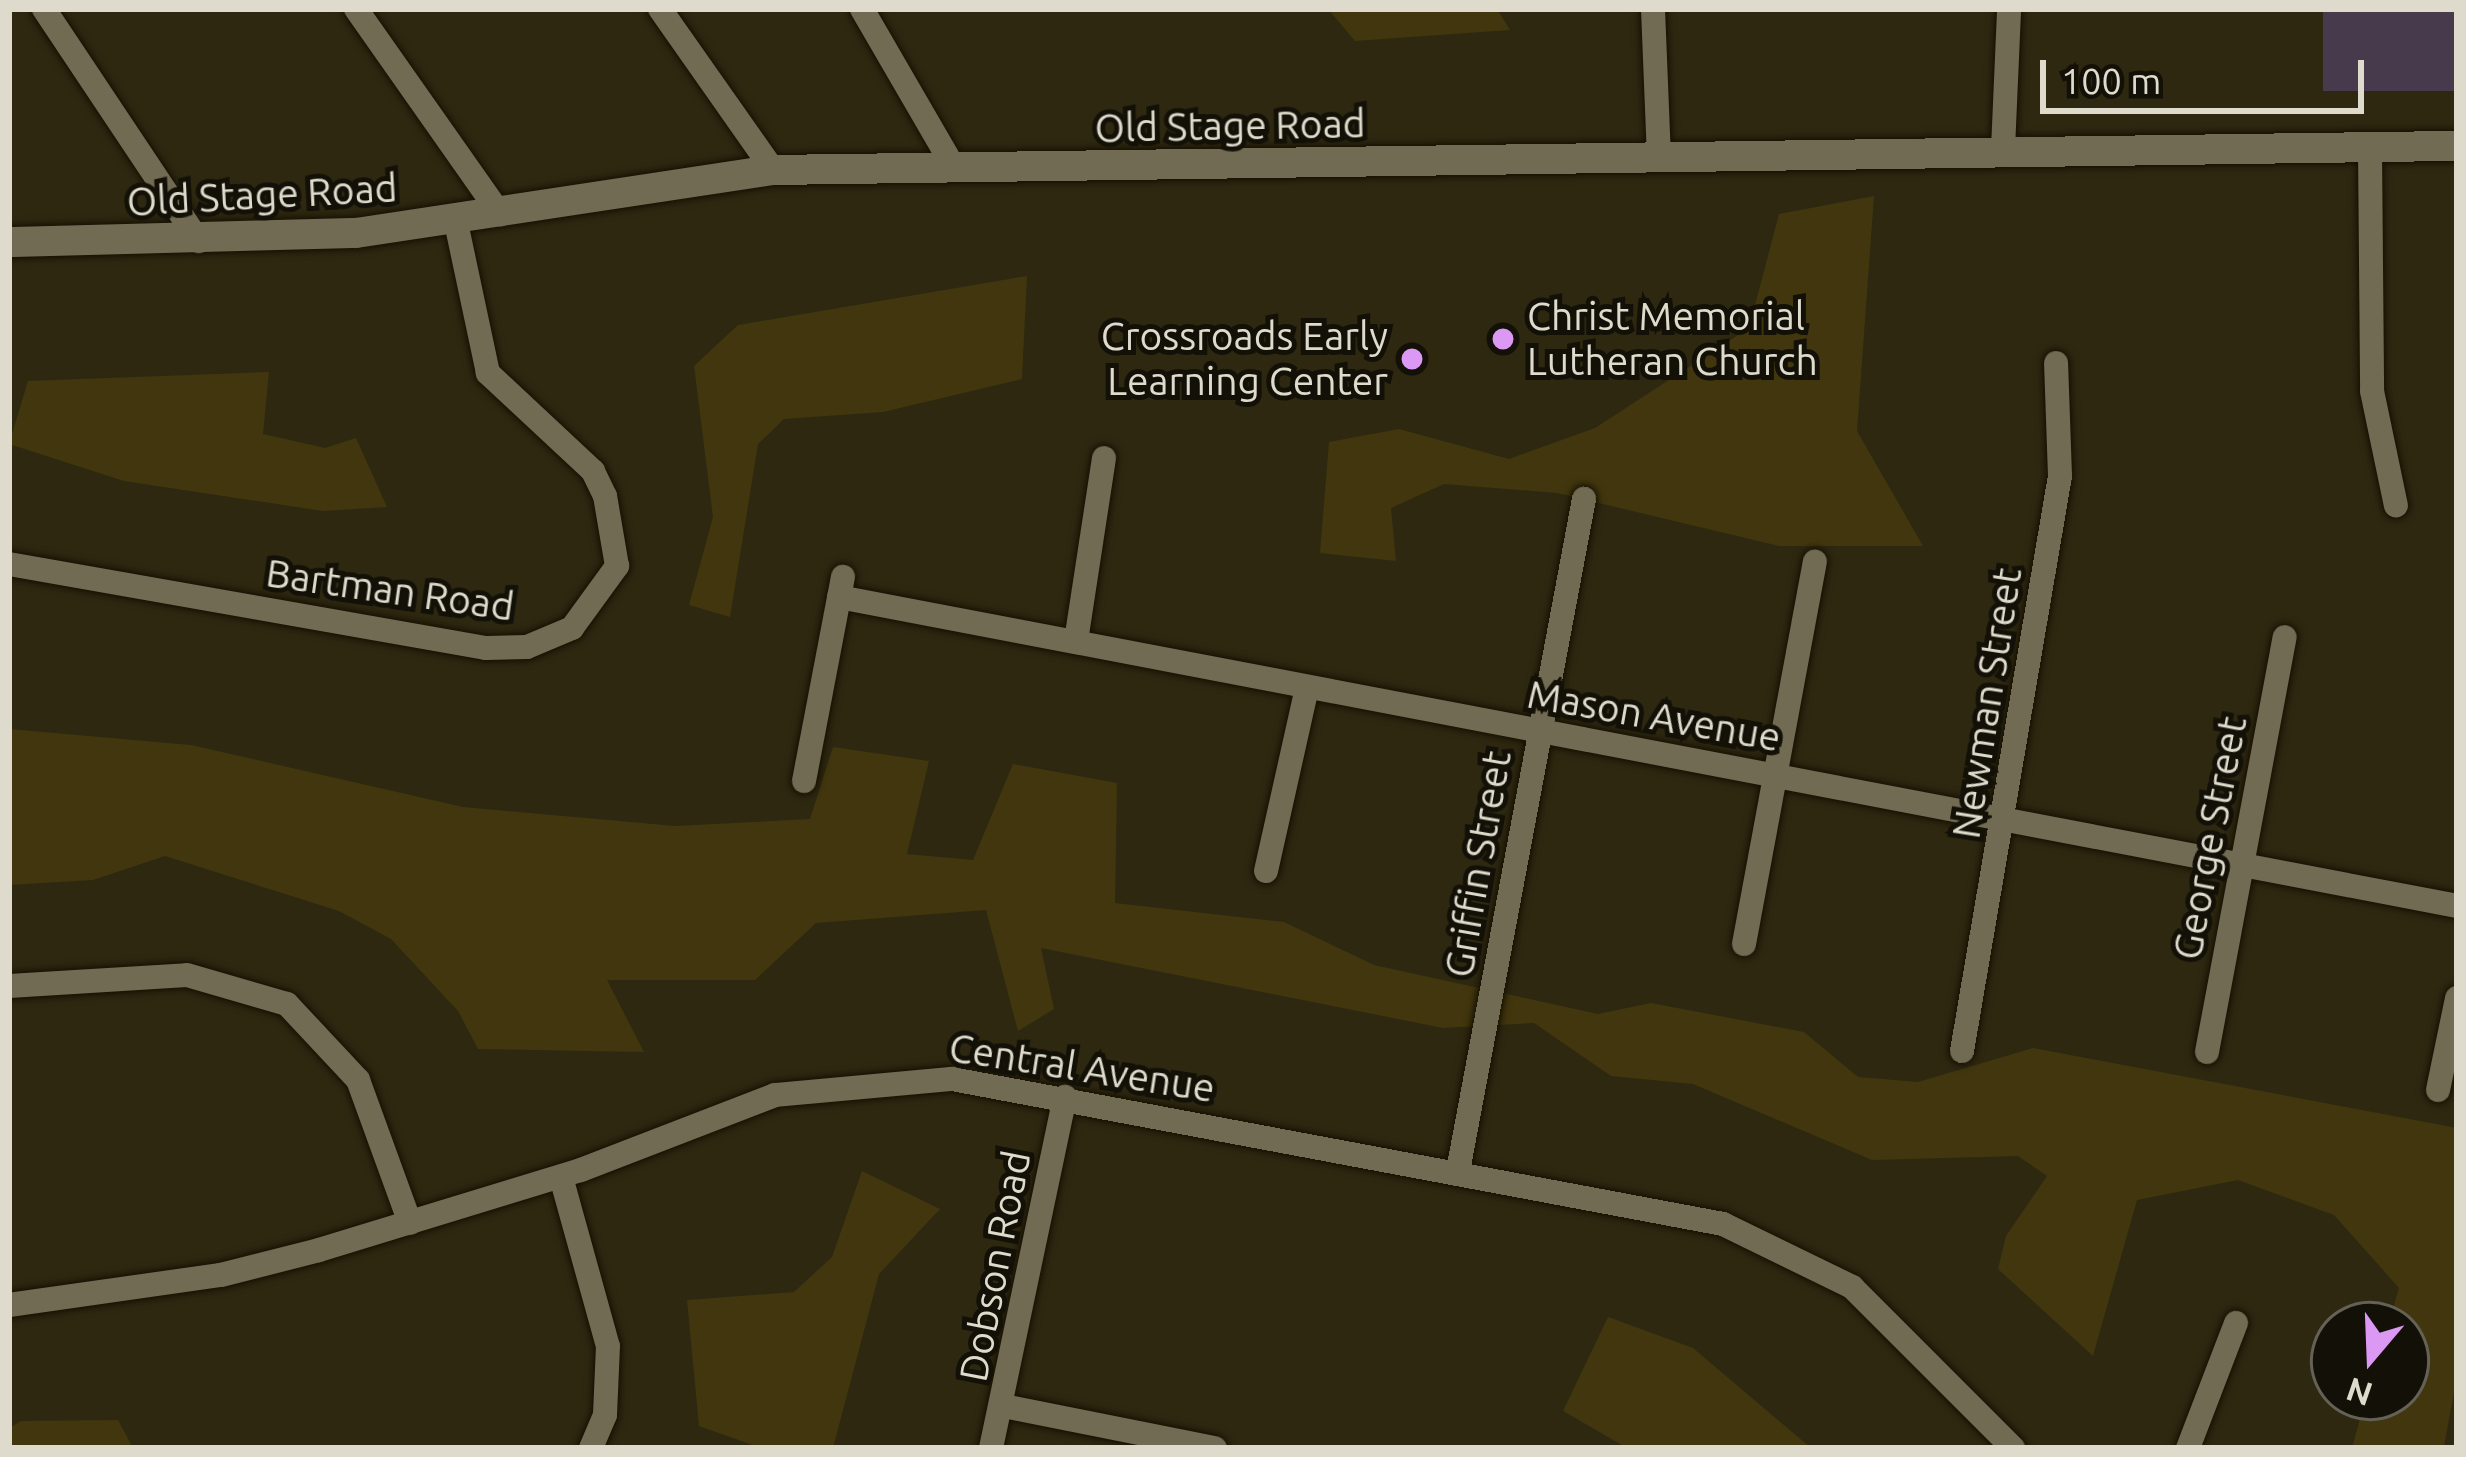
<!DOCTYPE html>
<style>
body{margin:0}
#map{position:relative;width:2466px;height:1457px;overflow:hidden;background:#2e2811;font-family:Ubuntu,sans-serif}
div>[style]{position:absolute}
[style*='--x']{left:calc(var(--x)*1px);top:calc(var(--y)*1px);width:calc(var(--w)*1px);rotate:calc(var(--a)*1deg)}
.green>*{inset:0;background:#41360e}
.building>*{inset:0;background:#483a4d;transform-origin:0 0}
.roads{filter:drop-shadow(0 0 3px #161000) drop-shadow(0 0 3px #161000)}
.street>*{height:24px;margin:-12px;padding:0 12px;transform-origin:12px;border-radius:12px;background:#726b53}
.secondary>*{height:30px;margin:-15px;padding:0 15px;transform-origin:15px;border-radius:15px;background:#726b53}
.dots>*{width:33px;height:33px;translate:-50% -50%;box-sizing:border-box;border:6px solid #131107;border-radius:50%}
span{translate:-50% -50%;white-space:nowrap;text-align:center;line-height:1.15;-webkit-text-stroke:10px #131107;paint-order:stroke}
.street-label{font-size:39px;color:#dedacc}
.poi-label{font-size:39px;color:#dedacc}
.left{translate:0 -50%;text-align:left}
.right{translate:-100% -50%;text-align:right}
.frame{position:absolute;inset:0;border:12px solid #dedacc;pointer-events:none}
.north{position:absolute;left:2310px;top:1301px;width:120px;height:120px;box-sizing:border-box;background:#131107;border:3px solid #646156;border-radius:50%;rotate:199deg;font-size:33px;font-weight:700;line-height:48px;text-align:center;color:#dedacc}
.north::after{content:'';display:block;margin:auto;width:42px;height:54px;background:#dc99f4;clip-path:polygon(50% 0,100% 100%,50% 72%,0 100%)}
.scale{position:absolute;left:2040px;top:60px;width:324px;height:54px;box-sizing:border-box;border:6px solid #dedacc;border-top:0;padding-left:15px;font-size:36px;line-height:42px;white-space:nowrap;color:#dedacc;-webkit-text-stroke:9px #131107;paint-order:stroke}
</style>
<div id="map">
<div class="green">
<div style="clip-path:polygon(1328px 9px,1497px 9px,1510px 30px,1355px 41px)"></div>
<div style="clip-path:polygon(1874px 196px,1857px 431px,1923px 546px,1779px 546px,1557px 493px,1444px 484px,1391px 508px,1396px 561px,1320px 553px,1329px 442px,1399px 429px,1509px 459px,1595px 428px,1749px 328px,1779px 214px)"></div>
<div style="clip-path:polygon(1027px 276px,1022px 379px,883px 412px,784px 419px,758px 444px,730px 617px,689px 605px,713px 517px,694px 366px,738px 325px)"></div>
<div style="clip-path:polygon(269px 372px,263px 434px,325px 448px,356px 438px,387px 507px,323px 511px,124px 481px,9px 444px,28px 381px)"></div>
<div style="clip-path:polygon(9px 729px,191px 745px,463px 807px,675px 826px,810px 819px,833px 747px,929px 761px,907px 854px,973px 860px,1013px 764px,1117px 783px,1115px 903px,1284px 922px,1374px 965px,1598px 1014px,1651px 1003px,1804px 1032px,1858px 1077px,1918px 1082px,2033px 1048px,2457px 1128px,2457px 1376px,2444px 1446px,2352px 1448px,2366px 1397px,2406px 1397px,2406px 1325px,2388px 1325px,2399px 1288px,2334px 1215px,2238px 1180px,2137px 1200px,2093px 1356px,1998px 1269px,2006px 1236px,2047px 1176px,2018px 1156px,1872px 1160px,1693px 1084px,1611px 1076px,1534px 1023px,1443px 1028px,1041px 948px,1054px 1009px,1018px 1031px,986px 910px,816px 923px,755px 980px,607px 980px,644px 1052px,478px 1049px,458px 1011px,391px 939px,339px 911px,165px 856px,93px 880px,9px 885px)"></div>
<div style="clip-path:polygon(862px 1171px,940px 1209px,879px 1274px,833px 1448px,761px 1448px,699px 1426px,687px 1300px,794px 1292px,832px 1257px)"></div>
<div style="clip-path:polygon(1608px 1317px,1693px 1348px,1811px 1448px,1627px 1448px,1563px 1411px)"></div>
<div style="clip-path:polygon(118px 1420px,133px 1448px,9px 1448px,9px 1428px,21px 1421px)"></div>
</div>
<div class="building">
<div style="left:2323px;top:9px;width:134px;height:82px"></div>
</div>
<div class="roads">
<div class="street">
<div style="--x:44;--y:9;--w:279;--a:56.3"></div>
<div style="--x:356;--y:9;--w:251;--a:54.9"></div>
<div style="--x:660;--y:9;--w:197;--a:54.9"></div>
<div style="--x:862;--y:9;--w:184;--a:59.9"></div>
<div style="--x:1653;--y:9;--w:147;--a:87.7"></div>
<div style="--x:2370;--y:148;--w:243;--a:89.5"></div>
<div style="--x:2372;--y:391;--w:117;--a:78.2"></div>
<div style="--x:2003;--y:149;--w:140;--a:-87.5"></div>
<div style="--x:9;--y:564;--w:484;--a:10"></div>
<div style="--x:486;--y:648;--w:41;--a:-1.4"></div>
<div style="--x:527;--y:647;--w:49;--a:-22.9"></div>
<div style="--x:572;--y:628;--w:77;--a:-54"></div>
<div style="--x:617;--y:566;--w:71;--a:-99.7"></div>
<div style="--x:605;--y:496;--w:28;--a:-116"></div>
<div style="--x:593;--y:471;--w:144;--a:-137"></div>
<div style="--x:488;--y:373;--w:154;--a:-102"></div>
<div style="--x:839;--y:597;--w:1647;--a:10.81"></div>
<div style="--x:1076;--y:641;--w:185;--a:-81.3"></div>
<div style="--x:804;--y:781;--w:208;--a:-79.2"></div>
<div style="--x:1266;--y:871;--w:188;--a:-77.4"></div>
<div style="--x:1744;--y:944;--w:389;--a:-79.5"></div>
<div style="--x:9;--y:986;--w:178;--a:-3.5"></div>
<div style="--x:187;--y:975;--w:104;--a:16.2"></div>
<div style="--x:287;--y:1004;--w:104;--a:46.9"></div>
<div style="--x:358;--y:1080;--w:152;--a:70"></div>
<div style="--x:1962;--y:1051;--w:583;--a:-80.33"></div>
<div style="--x:2060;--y:476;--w:113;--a:-92"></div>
<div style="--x:2207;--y:1052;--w:422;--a:-79.4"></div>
<div style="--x:2438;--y:1090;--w:94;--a:-78.3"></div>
<div style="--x:1458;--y:1171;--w:684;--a:-79.38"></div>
<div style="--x:561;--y:1177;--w:175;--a:74.5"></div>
<div style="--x:608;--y:1346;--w:69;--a:92.5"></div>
<div style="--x:605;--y:1415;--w:36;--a:113"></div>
<div style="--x:9;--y:1305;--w:214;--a:-8.1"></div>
<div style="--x:221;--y:1275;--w:101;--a:-14.3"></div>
<div style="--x:319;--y:1250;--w:274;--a:-17"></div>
<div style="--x:581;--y:1170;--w:208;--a:-21.1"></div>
<div style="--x:775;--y:1095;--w:178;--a:-5.2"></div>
<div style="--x:952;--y:1079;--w:785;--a:10.65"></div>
<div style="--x:1723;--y:1224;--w:144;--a:26"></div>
<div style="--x:1852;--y:1287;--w:228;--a:45"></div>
<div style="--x:1004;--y:1406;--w:215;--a:11.3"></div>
<div style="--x:991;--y:1448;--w:359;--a:-78.1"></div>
<div style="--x:2188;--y:1448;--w:134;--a:-69"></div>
</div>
<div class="secondary">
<div style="--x:9;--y:242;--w:347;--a:-1.5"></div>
<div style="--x:356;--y:233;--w:422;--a:-8.6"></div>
<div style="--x:773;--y:170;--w:1684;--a:-0.82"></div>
</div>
</div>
<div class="dots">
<div style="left:1503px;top:339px;background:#dc99f4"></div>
<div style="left:1412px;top:359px;background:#dc99f4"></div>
</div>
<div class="street-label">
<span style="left:1230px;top:126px;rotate:-1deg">Old Stage Road</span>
<span style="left:262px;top:195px;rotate:-3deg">Old Stage Road</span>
<span style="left:390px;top:590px;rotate:8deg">Bartman Road</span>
<span style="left:1987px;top:703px;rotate:-81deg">Newman Street</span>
<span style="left:1654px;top:716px;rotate:10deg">Mason Avenue</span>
<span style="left:2210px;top:838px;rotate:-79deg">George Street</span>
<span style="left:1478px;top:864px;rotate:-80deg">Griffin Street</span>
<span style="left:1082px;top:1068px;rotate:9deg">Central Avenue</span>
<span style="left:995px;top:1266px;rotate:-79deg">Dobson Road</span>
</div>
<div class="poi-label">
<span class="left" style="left:1527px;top:339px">Christ Memorial<br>Lutheran Church</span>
<span class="right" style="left:1388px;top:359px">Crossroads Early<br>Learning Center</span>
</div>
<div class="frame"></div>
<div class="north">N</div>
<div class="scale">100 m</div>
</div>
